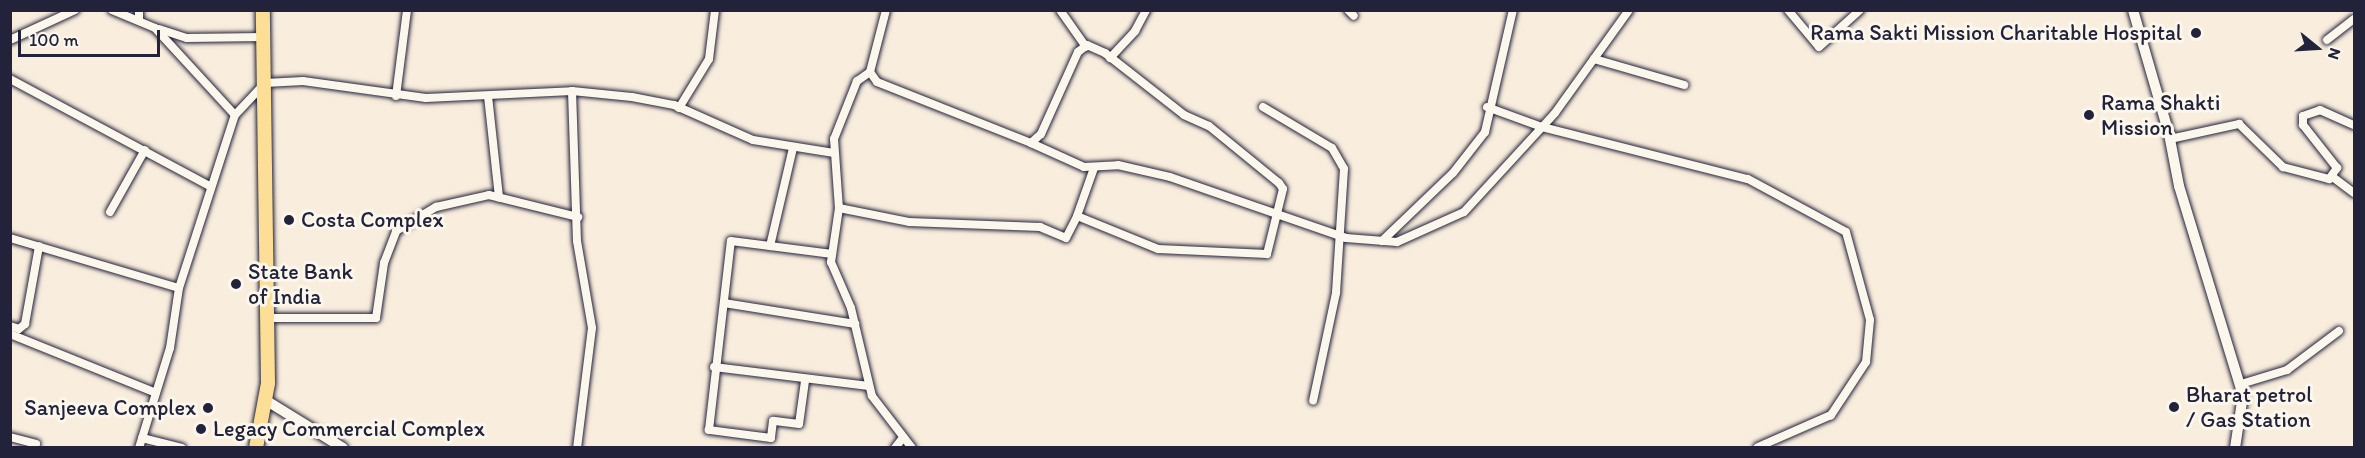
<!DOCTYPE html>
<style>
body{margin:0}
#map{position:relative;width:2365px;height:458px;overflow:hidden;background:#f9eddd;font-family:Itim,sans-serif}
div>[style]{position:absolute}
[style*='--x']{left:calc(var(--x)*1px);top:calc(var(--y)*1px);width:calc(var(--w)*1px);rotate:calc(var(--a)*1deg)}
.roads{filter:drop-shadow(0 0 2px #22223b) drop-shadow(0 0 2px #22223b)}
.street>*{height:8px;margin:-4px;padding:0 4px;transform-origin:4px;border-radius:4px;background:#fbf7ec}
.secondary>*{height:10px;margin:-5px;padding:0 5px;transform-origin:5px;border-radius:5px;background:#fbf7ec}
.highway>*{height:14px;margin:-7px;padding:0 7px;transform-origin:7px;border-radius:7px;background:#fcde96}
.dots>*{width:16px;height:16px;translate:-50% -50%;box-sizing:border-box;border:3px solid #fbf7ec;border-radius:50%}
span{translate:-50% -50%;white-space:nowrap;text-align:center;line-height:1.15;-webkit-text-stroke:6px #fbf7ec;paint-order:stroke}
.poi-label{font-size:22px;color:#22223b}
.right{translate:-100% -50%;text-align:right}
.left{translate:0 -50%;text-align:left}
.frame{position:absolute;inset:0;border:12px solid #22223b;pointer-events:none}
.north{position:absolute;left:2287px;top:18px;width:60px;height:60px;-webkit-text-stroke:4px #fbf7ec;paint-order:stroke;rotate:108deg;font-size:16px;font-weight:700;line-height:24px;text-align:center;color:#22223b}
.north::after{content:'';display:block;margin:auto;width:21px;height:27px;background:#22223b;clip-path:polygon(50% 0,100% 100%,50% 72%,0 100%)}
.scale{position:absolute;left:18px;top:30px;width:142px;height:27px;box-sizing:border-box;border:3px solid #22223b;border-top:0;padding-left:8px;font-size:18px;line-height:21px;white-space:nowrap;color:#22223b;-webkit-text-stroke:4px #fbf7ec;paint-order:stroke}
</style>
<div id="map">
<div class="roads">
<div class="street">
<div style="--x:112;--y:10;--w:47;--a:22.7"></div>
<div style="--x:155;--y:28;--w:118;--a:47.4"></div>
<div style="--x:139;--y:10;--w:10;--a:90"></div>
<div style="--x:886;--y:10;--w:64;--a:104.5"></div>
<div style="--x:870;--y:72;--w:12;--a:55"></div>
<div style="--x:877;--y:82;--w:166;--a:21.6"></div>
<div style="--x:1031;--y:143;--w:13;--a:-42"></div>
<div style="--x:1041;--y:134;--w:90;--a:-65.7"></div>
<div style="--x:1078;--y:52;--w:11;--a:-38"></div>
<div style="--x:1087;--y:45;--w:20;--a:24"></div>
<div style="--x:1105;--y:53;--w:100;--a:38.1"></div>
<div style="--x:1184;--y:115;--w:27;--a:24"></div>
<div style="--x:1209;--y:126;--w:90;--a:39.2"></div>
<div style="--x:1279;--y:183;--w:7;--a:56"></div>
<div style="--x:1283;--y:189;--w:67;--a:103.8"></div>
<div style="--x:1267;--y:254;--w:109;--a:-177.4"></div>
<div style="--x:1158;--y:249;--w:87;--a:-157.8"></div>
<div style="--x:1077;--y:216;--w:51;--a:-70.5"></div>
<div style="--x:1060;--y:10;--w:45;--a:54.9"></div>
<div style="--x:1348;--y:10;--w:8;--a:45"></div>
<div style="--x:1788;--y:10;--w:48;--a:50"></div>
<div style="--x:1819;--y:47;--w:55;--a:-42.1"></div>
<div style="--x:159;--y:29;--w:29;--a:18"></div>
<div style="--x:187;--y:38;--w:77;--a:-0.7"></div>
<div style="--x:10;--y:40;--w:72;--a:-24.8"></div>
<div style="--x:2327;--y:40;--w:34;--a:-38"></div>
<div style="--x:1110;--y:58;--w:37;--a:-47"></div>
<div style="--x:1135;--y:31;--w:24;--a:-62"></div>
<div style="--x:1594;--y:59;--w:94;--a:16.1"></div>
<div style="--x:870;--y:72;--w:16;--a:145"></div>
<div style="--x:857;--y:81;--w:62;--a:111.6"></div>
<div style="--x:834;--y:139;--w:69;--a:85.9"></div>
<div style="--x:839;--y:208;--w:55;--a:98.4"></div>
<div style="--x:831;--y:262;--w:50;--a:66.5"></div>
<div style="--x:851;--y:308;--w:90;--a:76.6"></div>
<div style="--x:872;--y:396;--w:66;--a:52.4"></div>
<div style="--x:10;--y:79;--w:228;--a:28.2"></div>
<div style="--x:572;--y:91;--w:150;--a:88.1"></div>
<div style="--x:577;--y:241;--w:88;--a:80.2"></div>
<div style="--x:592;--y:328;--w:121;--a:97.1"></div>
<div style="--x:396;--y:96;--w:87;--a:-82.7"></div>
<div style="--x:488;--y:96;--w:102;--a:83.8"></div>
<div style="--x:1263;--y:107;--w:80;--a:30.7"></div>
<div style="--x:1332;--y:148;--w:24;--a:60"></div>
<div style="--x:1344;--y:169;--w:124;--a:93.7"></div>
<div style="--x:1336;--y:293;--w:110;--a:102"></div>
<div style="--x:1487;--y:107;--w:59;--a:20"></div>
<div style="--x:1542;--y:127;--w:212;--a:14.2"></div>
<div style="--x:1748;--y:179;--w:111;--a:28.4"></div>
<div style="--x:1846;--y:232;--w:91;--a:74.7"></div>
<div style="--x:1870;--y:320;--w:42;--a:95.4"></div>
<div style="--x:1866;--y:362;--w:64;--a:123.4"></div>
<div style="--x:1831;--y:415;--w:80;--a:156.3"></div>
<div style="--x:679;--y:108;--w:57;--a:-58.5"></div>
<div style="--x:709;--y:59;--w:49;--a:-83"></div>
<div style="--x:2170;--y:139;--w:71;--a:-12.3"></div>
<div style="--x:2239;--y:124;--w:62;--a:44.3"></div>
<div style="--x:2283;--y:167;--w:48;--a:14.6"></div>
<div style="--x:2329;--y:179;--w:14;--a:-54"></div>
<div style="--x:2337;--y:168;--w:55;--a:-128.3"></div>
<div style="--x:2303;--y:125;--w:9;--a:-90"></div>
<div style="--x:2303;--y:116;--w:18;--a:-19"></div>
<div style="--x:2320;--y:110;--w:37;--a:24"></div>
<div style="--x:1031;--y:143;--w:58;--a:24.4"></div>
<div style="--x:1084;--y:167;--w:34;--a:-3"></div>
<div style="--x:1118;--y:165;--w:53;--a:13"></div>
<div style="--x:1170;--y:177;--w:186;--a:19.1"></div>
<div style="--x:1346;--y:238;--w:51;--a:4.5"></div>
<div style="--x:1397;--y:242;--w:73;--a:-24.1"></div>
<div style="--x:1464;--y:212;--w:134;--a:-47.4"></div>
<div style="--x:1555;--y:113;--w:127;--a:-54.3"></div>
<div style="--x:2334;--y:178;--w:25;--a:37"></div>
<div style="--x:839;--y:208;--w:71;--a:11.3"></div>
<div style="--x:909;--y:222;--w:131;--a:2.2"></div>
<div style="--x:1040;--y:227;--w:28;--a:23"></div>
<div style="--x:1066;--y:238;--w:25;--a:-63"></div>
<div style="--x:110;--y:212;--w:71;--a:-60.6"></div>
<div style="--x:10;--y:238;--w:176;--a:16.5"></div>
<div style="--x:1382;--y:241;--w:98;--a:-43.8"></div>
<div style="--x:1453;--y:173;--w:52;--a:-52"></div>
<div style="--x:1485;--y:132;--w:125;--a:-77.1"></div>
<div style="--x:770;--y:246;--w:101;--a:-76.8"></div>
<div style="--x:724;--y:303;--w:133;--a:9.1"></div>
<div style="--x:268;--y:318;--w:108;--a:0"></div>
<div style="--x:376;--y:318;--w:56;--a:-81.7"></div>
<div style="--x:384;--y:263;--w:34;--a:-69"></div>
<div style="--x:396;--y:231;--w:47;--a:-31"></div>
<div style="--x:436;--y:207;--w:54;--a:-12.8"></div>
<div style="--x:489;--y:195;--w:92;--a:13.9"></div>
<div style="--x:10;--y:326;--w:9;--a:18"></div>
<div style="--x:19;--y:329;--w:8;--a:-40"></div>
<div style="--x:25;--y:324;--w:79;--a:-79.8"></div>
<div style="--x:10;--y:334;--w:157;--a:22"></div>
<div style="--x:714;--y:367;--w:156;--a:7"></div>
<div style="--x:805;--y:381;--w:43;--a:97.9"></div>
<div style="--x:799;--y:424;--w:26;--a:-173"></div>
<div style="--x:773;--y:421;--w:17;--a:97"></div>
<div style="--x:771;--y:438;--w:63;--a:-172.6"></div>
<div style="--x:709;--y:430;--w:190;--a:-83.4"></div>
<div style="--x:731;--y:241;--w:102;--a:7.3"></div>
<div style="--x:2241;--y:384;--w:48;--a:-16.9"></div>
<div style="--x:2287;--y:370;--w:65;--a:-36.9"></div>
<div style="--x:10;--y:437;--w:27;--a:15"></div>
<div style="--x:142;--y:438;--w:41;--a:14"></div>
<div style="--x:139;--y:448;--w:105;--a:-72.8"></div>
<div style="--x:170;--y:348;--w:61;--a:-81.5"></div>
<div style="--x:179;--y:288;--w:182;--a:-72.1"></div>
<div style="--x:235;--y:115;--w:44;--a:-46.8"></div>
<div style="--x:265;--y:83;--w:38;--a:-3"></div>
<div style="--x:303;--y:81;--w:124;--a:7.9"></div>
<div style="--x:426;--y:98;--w:146;--a:-2.7"></div>
<div style="--x:572;--y:91;--w:60;--a:5.7"></div>
<div style="--x:632;--y:97;--w:43;--a:10.8"></div>
<div style="--x:674;--y:105;--w:86;--a:23.9"></div>
<div style="--x:753;--y:140;--w:82;--a:9.1"></div>
<div style="--x:895;--y:448;--w:11;--a:-52"></div>
</div>
<div class="secondary">
<div style="--x:2133;--y:10;--w:129;--a:73.8"></div>
<div style="--x:2169;--y:134;--w:53;--a:79.1"></div>
<div style="--x:2179;--y:186;--w:219;--a:73"></div>
<div style="--x:2243;--y:395;--w:54;--a:98.6"></div>
<div style="--x:267;--y:401;--w:89;--a:31.7"></div>
</div>
<div class="highway">
<div style="--x:256;--y:448;--w:66;--a:-79.5"></div>
<div style="--x:268;--y:383;--w:373;--a:-90.8"></div>
</div>
</div>
<div class="dots">
<div style="left:2196px;top:33px;background:#22223b"></div>
<div style="left:2089px;top:115px;background:#22223b"></div>
<div style="left:289px;top:220px;background:#22223b"></div>
<div style="left:236px;top:284px;background:#22223b"></div>
<div style="left:2174px;top:407px;background:#22223b"></div>
<div style="left:208px;top:408px;background:#22223b"></div>
<div style="left:201px;top:429px;background:#22223b"></div>
</div>
<div class="poi-label">
<span class="right" style="left:2182px;top:33px">Rama Sakti Mission Charitable Hospital</span>
<span class="left" style="left:2101px;top:115px">Rama Shakti<br>Mission</span>
<span class="left" style="left:301px;top:220px">Costa Complex</span>
<span class="left" style="left:248px;top:284px">State Bank<br>of India</span>
<span class="left" style="left:2186px;top:407px">Bharat petrol<br>/ Gas Station</span>
<span class="right" style="left:196px;top:408px">Sanjeeva Complex</span>
<span class="left" style="left:213px;top:429px">Legacy Commercial Complex</span>
</div>
<div class="frame"></div>
<div class="north">N</div>
<div class="scale">100 m</div>
</div>
